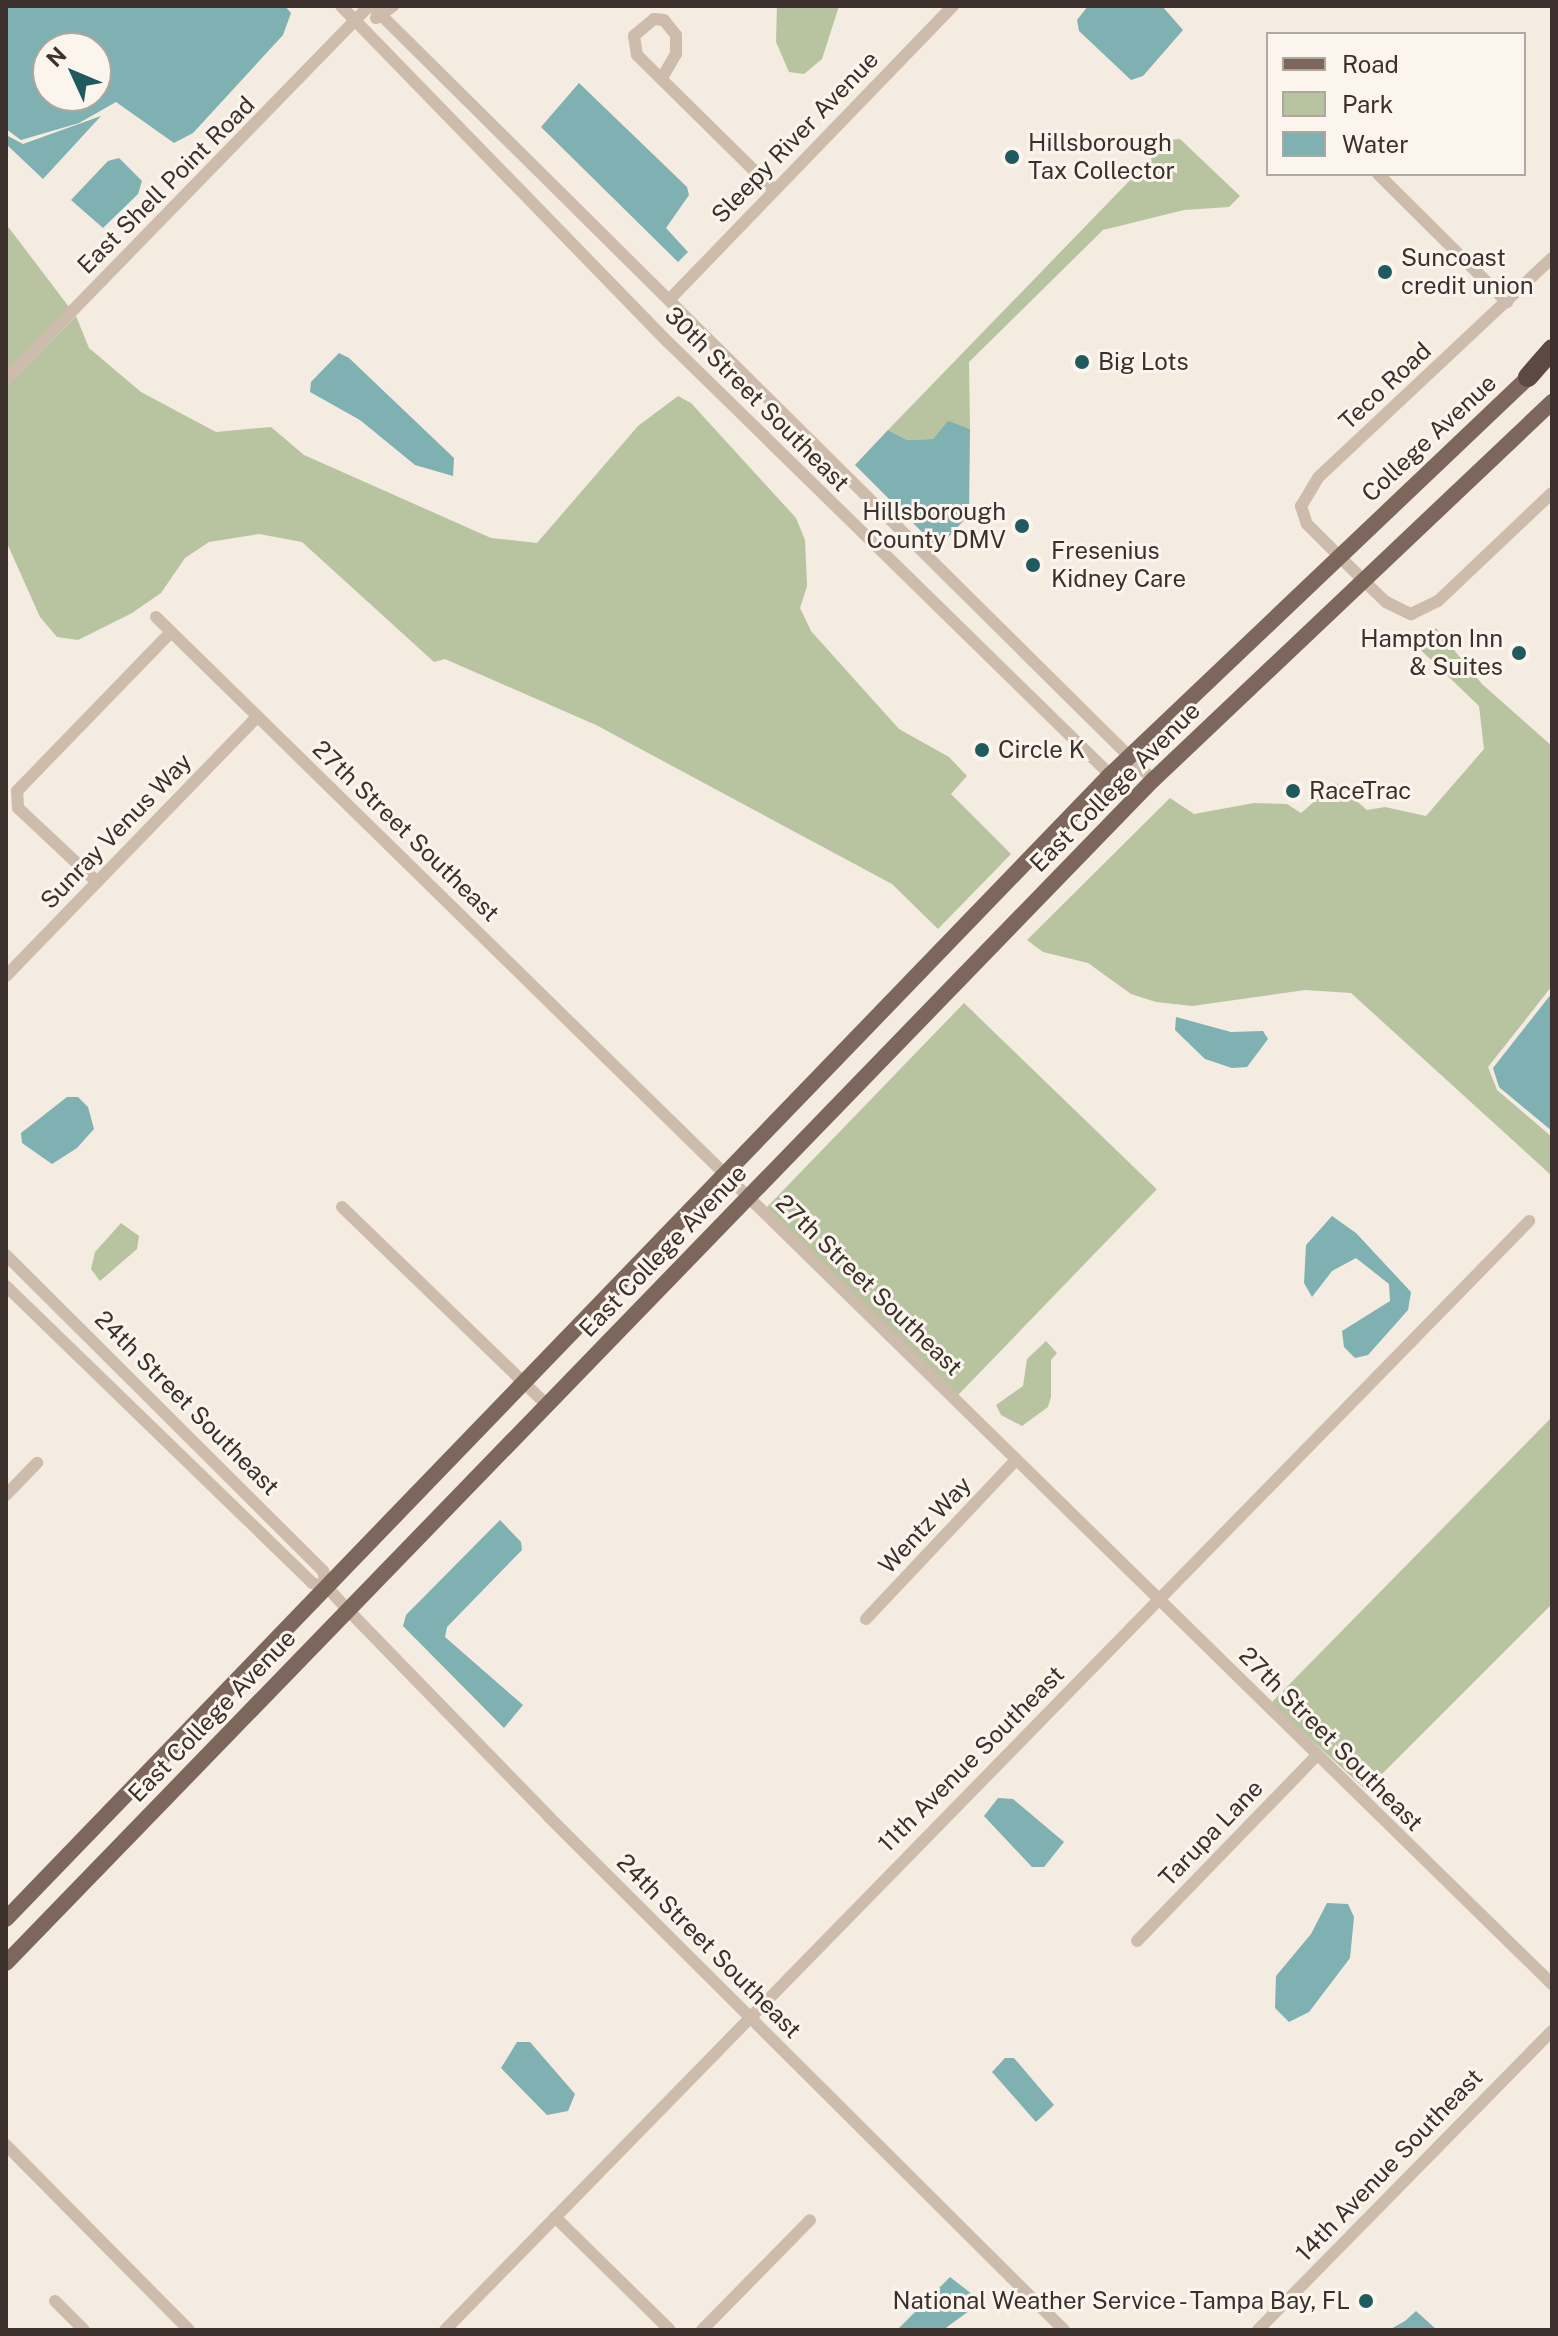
<!DOCTYPE html>
<style>
body{margin:0}
#map{position:relative;width:1558px;height:2336px;overflow:hidden;background:#f4ebe1;font-family:"Public Sans",sans-serif}
div>[style]{position:absolute}
[style*='--x']{left:calc(var(--x)*1px);top:calc(var(--y)*1px);width:calc(var(--w)*1px);rotate:calc(var(--a)*1deg)}
.green>*{inset:0;background:#b8c4a0;transform-origin:0 0}
.water>*{inset:0;background:#7fb0b2}
.minor>*{height:12px;margin:-6px;padding:0 6px;transform-origin:6px;border-radius:6px;background:#cdbbac}
.major>*{height:16px;margin:-8px;padding:0 8px;transform-origin:8px;border-radius:8px;background:#7d675c}
.highway>*{height:20px;margin:-10px;padding:0 10px;transform-origin:10px;border-radius:10px;background:#5c4a42}
.dots>*{width:22px;height:22px;translate:-50% -50%;box-sizing:border-box;border:4px solid #fbf5ee;border-radius:50%}
span{translate:-50% -50%;white-space:nowrap;text-align:center;line-height:1.15;-webkit-text-stroke:6px #fbf5ee;paint-order:stroke}
.street-label{font-size:24px;color:#3b302b}
.poi-label{font-size:24px;color:#3b302b}
.left{translate:0 -50%;text-align:left}
.right{translate:-100% -50%;text-align:right}
.frame{position:absolute;inset:0;border:8px solid #3b302b;pointer-events:none}
.legend{position:absolute;left:1266px;top:32px;width:260px;height:144px;box-sizing:border-box;background:#fbf5ee;border:2px solid #aea6a0;margin:0;padding:10px 14px;list-style:none;font-size:24px;color:#3b302b}
.legend li{display:flex;align-items:center;gap:16px;height:40px}
.legend b{width:40px;border:2px solid #aea6a0}
.north{position:absolute;left:32px;top:32px;width:80px;height:80px;box-sizing:border-box;background:#fbf5ee;border:2px solid #aea6a0;border-radius:50%;rotate:314deg;font-size:22px;font-weight:700;line-height:32px;text-align:center;color:#3b302b}
.north::after{content:'';display:block;margin:auto;width:28px;height:36px;background:#1f5a5e;clip-path:polygon(50% 0,100% 100%,50% 72%,0 100%)}
</style>
<div id="map">
<div class="green">
<div style="clip-path:polygon(777px 6px,839px 6px,822px 59px,804px 74px,789px 72px,776px 42px)"></div>
<div style="clip-path:polygon(1180px 139px,1240px 196px,1229px 207px,1184px 210px,1103px 230px,969px 362px,970px 429px,948px 422px,933px 439px,907px 440px,888px 430px,1169px 140px)"></div>
<div style="clip-path:polygon(6px 224px,69px 307px,6px 371px)"></div>
<div style="clip-path:polygon(76px 316px,89px 348px,141px 392px,216px 432px,271px 427px,304px 455px,491px 538px,537px 543px,638px 426px,678px 396px,691px 403px,796px 518px,805px 540px,807px 586px,800px 608px,811px 631px,899px 729px,949px 757px,967px 776px,951px 794px,1011px 854px,938px 929px,892px 884px,596px 725px,445px 659px,434px 662px,302px 542px,259px 534px,209px 542px,185px 558px,161px 593px,132px 613px,78px 640px,57px 637px,40px 617px,6px 541px,6px 387px)"></div>
<div style="clip-path:polygon(1436px 628px,1482px 684px,1552px 746px,1552px 986px,1488px 1067px,1497px 1090px,1552px 1137px,1552px 1176px,1351px 993px,1305px 990px,1192px 1006px,1156px 1002px,1131px 994px,1088px 963px,1043px 952px,1027px 940px,1170px 798px,1194px 814px,1254px 803px,1287px 804px,1301px 813px,1336px 783px,1367px 810px,1385px 807px,1426px 816px,1484px 749px,1479px 706px,1402px 632px,1428px 635px)"></div>
<div style="left:964px;top:1003px;width:268px;height:286px;rotate:44deg"></div>
<div style="clip-path:polygon(121px 1223px,139px 1236px,137px 1249px,100px 1281px,91px 1269px,95px 1252px)"></div>
<div style="clip-path:polygon(1046px 1341px,1057px 1353px,1051px 1360px,1051px 1397px,1048px 1407px,1022px 1426px,1001px 1415px,996px 1405px,1023px 1386px,1027px 1359px)"></div>
<div style="clip-path:polygon(1552px 1417px,1552px 1604px,1366px 1790px,1271px 1703px)"></div>
</div>
<div class="water">
<div style="clip-path:polygon(evenodd,6px 6px,285px 6px,291px 13px,283px 35px,193px 133px,174px 143px,116px 102px,79px 123px,21px 140px,6px 129px,6px 6px,48px 48px,96px 48px,96px 96px,48px 96px,48px 48px)"></div>
<div style="clip-path:polygon(1088px 6px,1162px 6px,1183px 30px,1143px 76px,1131px 80px,1079px 31px,1077px 20px)"></div>
<div style="clip-path:polygon(579px 83px,687px 187px,689px 195px,666px 228px,688px 252px,678px 262px,541px 127px)"></div>
<div style="clip-path:polygon(101px 116px,43px 179px,6px 144px,6px 135px,23px 144px)"></div>
<div style="clip-path:polygon(119px 158px,142px 181px,138px 194px,103px 228px,71px 200px,108px 161px)"></div>
<div style="clip-path:polygon(339px 353px,349px 358px,454px 458px,453px 476px,415px 465px,360px 420px,310px 392px,311px 382px)"></div>
<div style="clip-path:polygon(948px 421px,970px 429px,969px 515px,938px 548px,855px 465px,888px 430px,907px 440px,933px 439px)"></div>
<div style="clip-path:polygon(1552px 993px,1552px 1131px,1499px 1087px,1493px 1068px)"></div>
<div style="clip-path:polygon(1176px 1017px,1231px 1032px,1263px 1031px,1268px 1039px,1247px 1067px,1232px 1068px,1205px 1059px,1175px 1030px)"></div>
<div style="clip-path:polygon(67px 1097px,78px 1097px,88px 1107px,94px 1129px,77px 1148px,52px 1164px,22px 1143px,21px 1133px)"></div>
<div style="clip-path:polygon(1332px 1216px,1356px 1233px,1411px 1292px,1408px 1310px,1368px 1355px,1355px 1358px,1344px 1347px,1342px 1331px,1390px 1301px,1389px 1284px,1356px 1258px,1332px 1271px,1312px 1297px,1304px 1283px,1306px 1245px)"></div>
<div style="clip-path:polygon(500px 1520px,521px 1542px,522px 1550px,447px 1627px,445px 1637px,523px 1705px,504px 1728px,403px 1626px,406px 1615px)"></div>
<div style="clip-path:polygon(998px 1798px,1013px 1799px,1064px 1842px,1044px 1867px,1032px 1867px,984px 1816px)"></div>
<div style="clip-path:polygon(1327px 1903px,1348px 1904px,1354px 1917px,1350px 1958px,1309px 2012px,1289px 2022px,1275px 2008px,1276px 1976px,1311px 1934px)"></div>
<div style="clip-path:polygon(517px 2042px,530px 2042px,575px 2094px,568px 2111px,547px 2115px,501px 2068px)"></div>
<div style="clip-path:polygon(1005px 2058px,1014px 2058px,1054px 2105px,1036px 2122px,992px 2072px)"></div>
<div style="clip-path:polygon(950px 2277px,977px 2298px,969px 2311px,943px 2330px,897px 2330px)"></div>
<div style="clip-path:polygon(1416px 2311px,1437px 2330px,1389px 2330px,1405px 2321px)"></div>
</div>
<div class="minor">
<div style="--x:341;--y:6;--w:470;--a:45.8"></div>
<div style="--x:669;--y:343;--w:651;--a:44.38"></div>
<div style="--x:372;--y:6;--w:1100;--a:44.74"></div>
<div style="--x:376;--y:18;--w:21;--a:-35"></div>
<div style="--x:662;--y:78;--w:28;--a:-60"></div>
<div style="--x:676;--y:54;--w:19;--a:-90"></div>
<div style="--x:676;--y:35;--w:19;--a:-129"></div>
<div style="--x:664;--y:20;--w:10;--a:-174"></div>
<div style="--x:654;--y:19;--w:26;--a:140"></div>
<div style="--x:634;--y:36;--w:19;--a:81"></div>
<div style="--x:637;--y:55;--w:192;--a:44.6"></div>
<div style="--x:1378;--y:174;--w:182;--a:44.8"></div>
<div style="--x:1552;--y:258;--w:321;--a:136.8"></div>
<div style="--x:1318;--y:478;--w:33;--a:121"></div>
<div style="--x:1301;--y:506;--w:19;--a:72"></div>
<div style="--x:1307;--y:524;--w:79;--a:45"></div>
<div style="--x:1363;--y:580;--w:32;--a:44"></div>
<div style="--x:1386;--y:602;--w:28;--a:26"></div>
<div style="--x:1411;--y:614;--w:30;--a:-26"></div>
<div style="--x:1438;--y:601;--w:157;--a:-43.5"></div>
<div style="--x:669;--y:300;--w:409;--a:-46"></div>
<div style="--x:6;--y:379;--w:520;--a:-45.78"></div>
<div style="--x:156;--y:617;--w:1954;--a:44.4"></div>
<div style="--x:97;--y:882;--w:108;--a:-136.9"></div>
<div style="--x:18;--y:808;--w:17;--a:-93"></div>
<div style="--x:17;--y:791;--w:221;--a:-45.9"></div>
<div style="--x:6;--y:976;--w:361;--a:-45.9"></div>
<div style="--x:342;--y:1207;--w:285;--a:44"></div>
<div style="--x:6;--y:1255;--w:448;--a:44.9"></div>
<div style="--x:323;--y:1571;--w:16;--a:76"></div>
<div style="--x:327;--y:1587;--w:31;--a:48"></div>
<div style="--x:348;--y:1610;--w:289;--a:45.8"></div>
<div style="--x:549;--y:1817;--w:727;--a:44.89"></div>
<div style="--x:6;--y:1286;--w:426;--a:44.1"></div>
<div style="--x:312;--y:1583;--w:16;--a:15"></div>
<div style="--x:6;--y:1495;--w:45;--a:-45.9"></div>
<div style="--x:866;--y:1619;--w:219;--a:-46.7"></div>
<div style="--x:1137;--y:1941;--w:257;--a:-45.9"></div>
<div style="--x:6;--y:2145;--w:260;--a:45.3"></div>
<div style="--x:555;--y:2217;--w:161;--a:44.5"></div>
<div style="--x:55;--y:2301;--w:41;--a:45"></div>
<div style="--x:445;--y:2330;--w:1551;--a:-45.65"></div>
<div style="--x:702;--y:2330;--w:154;--a:-45.5"></div>
<div style="--x:1258;--y:2330;--w:419;--a:-45.5"></div>
</div>
<div class="major">
<div style="--x:6;--y:1919;--w:1590;--a:-46.02"></div>
<div style="--x:1110;--y:775;--w:588;--a:-43.55"></div>
<div style="--x:6;--y:1963;--w:1648;--a:-45.89"></div>
<div style="--x:1153;--y:780;--w:550;--a:-43.45"></div>
</div>
<div class="highway">
<div style="--x:1528;--y:377;--w:37;--a:-49"></div>
</div>
<div class="dots">
<div style="left:1012px;top:157px;background:#1f5a5e"></div>
<div style="left:1385px;top:272px;background:#1f5a5e"></div>
<div style="left:1082px;top:362px;background:#1f5a5e"></div>
<div style="left:1022px;top:526px;background:#1f5a5e"></div>
<div style="left:1033px;top:565px;background:#1f5a5e"></div>
<div style="left:1519px;top:653px;background:#1f5a5e"></div>
<div style="left:982px;top:750px;background:#1f5a5e"></div>
<div style="left:1293px;top:791px;background:#1f5a5e"></div>
<div style="left:1366px;top:2301px;background:#1f5a5e"></div>
</div>
<div class="street-label">
<span style="left:795px;top:137px;rotate:-46deg">Sleepy River Avenue</span>
<span style="left:166px;top:185px;rotate:-45deg">East Shell Point Road</span>
<span style="left:1385px;top:386px;rotate:-43deg">Teco Road</span>
<span style="left:757px;top:399px;rotate:45deg">30th Street Southeast</span>
<span style="left:1429px;top:438px;rotate:-43deg">College Avenue</span>
<span style="left:1115px;top:787px;rotate:-45deg">East College Avenue</span>
<span style="left:116px;top:831px;rotate:-46deg">Sunray Venus Way</span>
<span style="left:406px;top:831px;rotate:44deg">27th Street Southeast</span>
<span style="left:663px;top:1251px;rotate:-46deg">East College Avenue</span>
<span style="left:869px;top:1285px;rotate:44deg">27th Street Southeast</span>
<span style="left:187px;top:1403px;rotate:45deg">24th Street Southeast</span>
<span style="left:925px;top:1525px;rotate:-47deg">Wentz Way</span>
<span style="left:212px;top:1716px;rotate:-46deg">East College Avenue</span>
<span style="left:1331px;top:1739px;rotate:45deg">27th Street Southeast</span>
<span style="left:971px;top:1759px;rotate:-45deg">11th Avenue Southeast</span>
<span style="left:1211px;top:1833px;rotate:-46deg">Tarupa Lane</span>
<span style="left:709px;top:1946px;rotate:45deg">24th Street Southeast</span>
<span style="left:1389px;top:2165px;rotate:-46deg">14th Avenue Southeast</span>
</div>
<div class="poi-label">
<span class="left" style="left:1028px;top:157px">Hillsborough<br>Tax Collector</span>
<span class="left" style="left:1401px;top:272px">Suncoast<br>credit union</span>
<span class="left" style="left:1098px;top:362px">Big Lots</span>
<span class="right" style="left:1006px;top:526px">Hillsborough<br>County DMV</span>
<span class="left" style="left:1051px;top:565px">Fresenius<br>Kidney Care</span>
<span class="right" style="left:1503px;top:653px">Hampton Inn<br>&amp; Suites</span>
<span class="left" style="left:998px;top:750px">Circle K</span>
<span class="left" style="left:1309px;top:791px">RaceTrac</span>
<span class="right" style="left:1350px;top:2301px">National Weather Service - Tampa Bay, FL</span>
</div>
<div class="frame"></div>
<ul class="legend">
<li><b style="height:10px;background:#7d675c"></b>Road</li>
<li><b style="height:22px;background:#b8c4a0"></b>Park</li>
<li><b style="height:22px;background:#7fb0b2"></b>Water</li>
</ul>
<div class="north">N</div>
</div>
